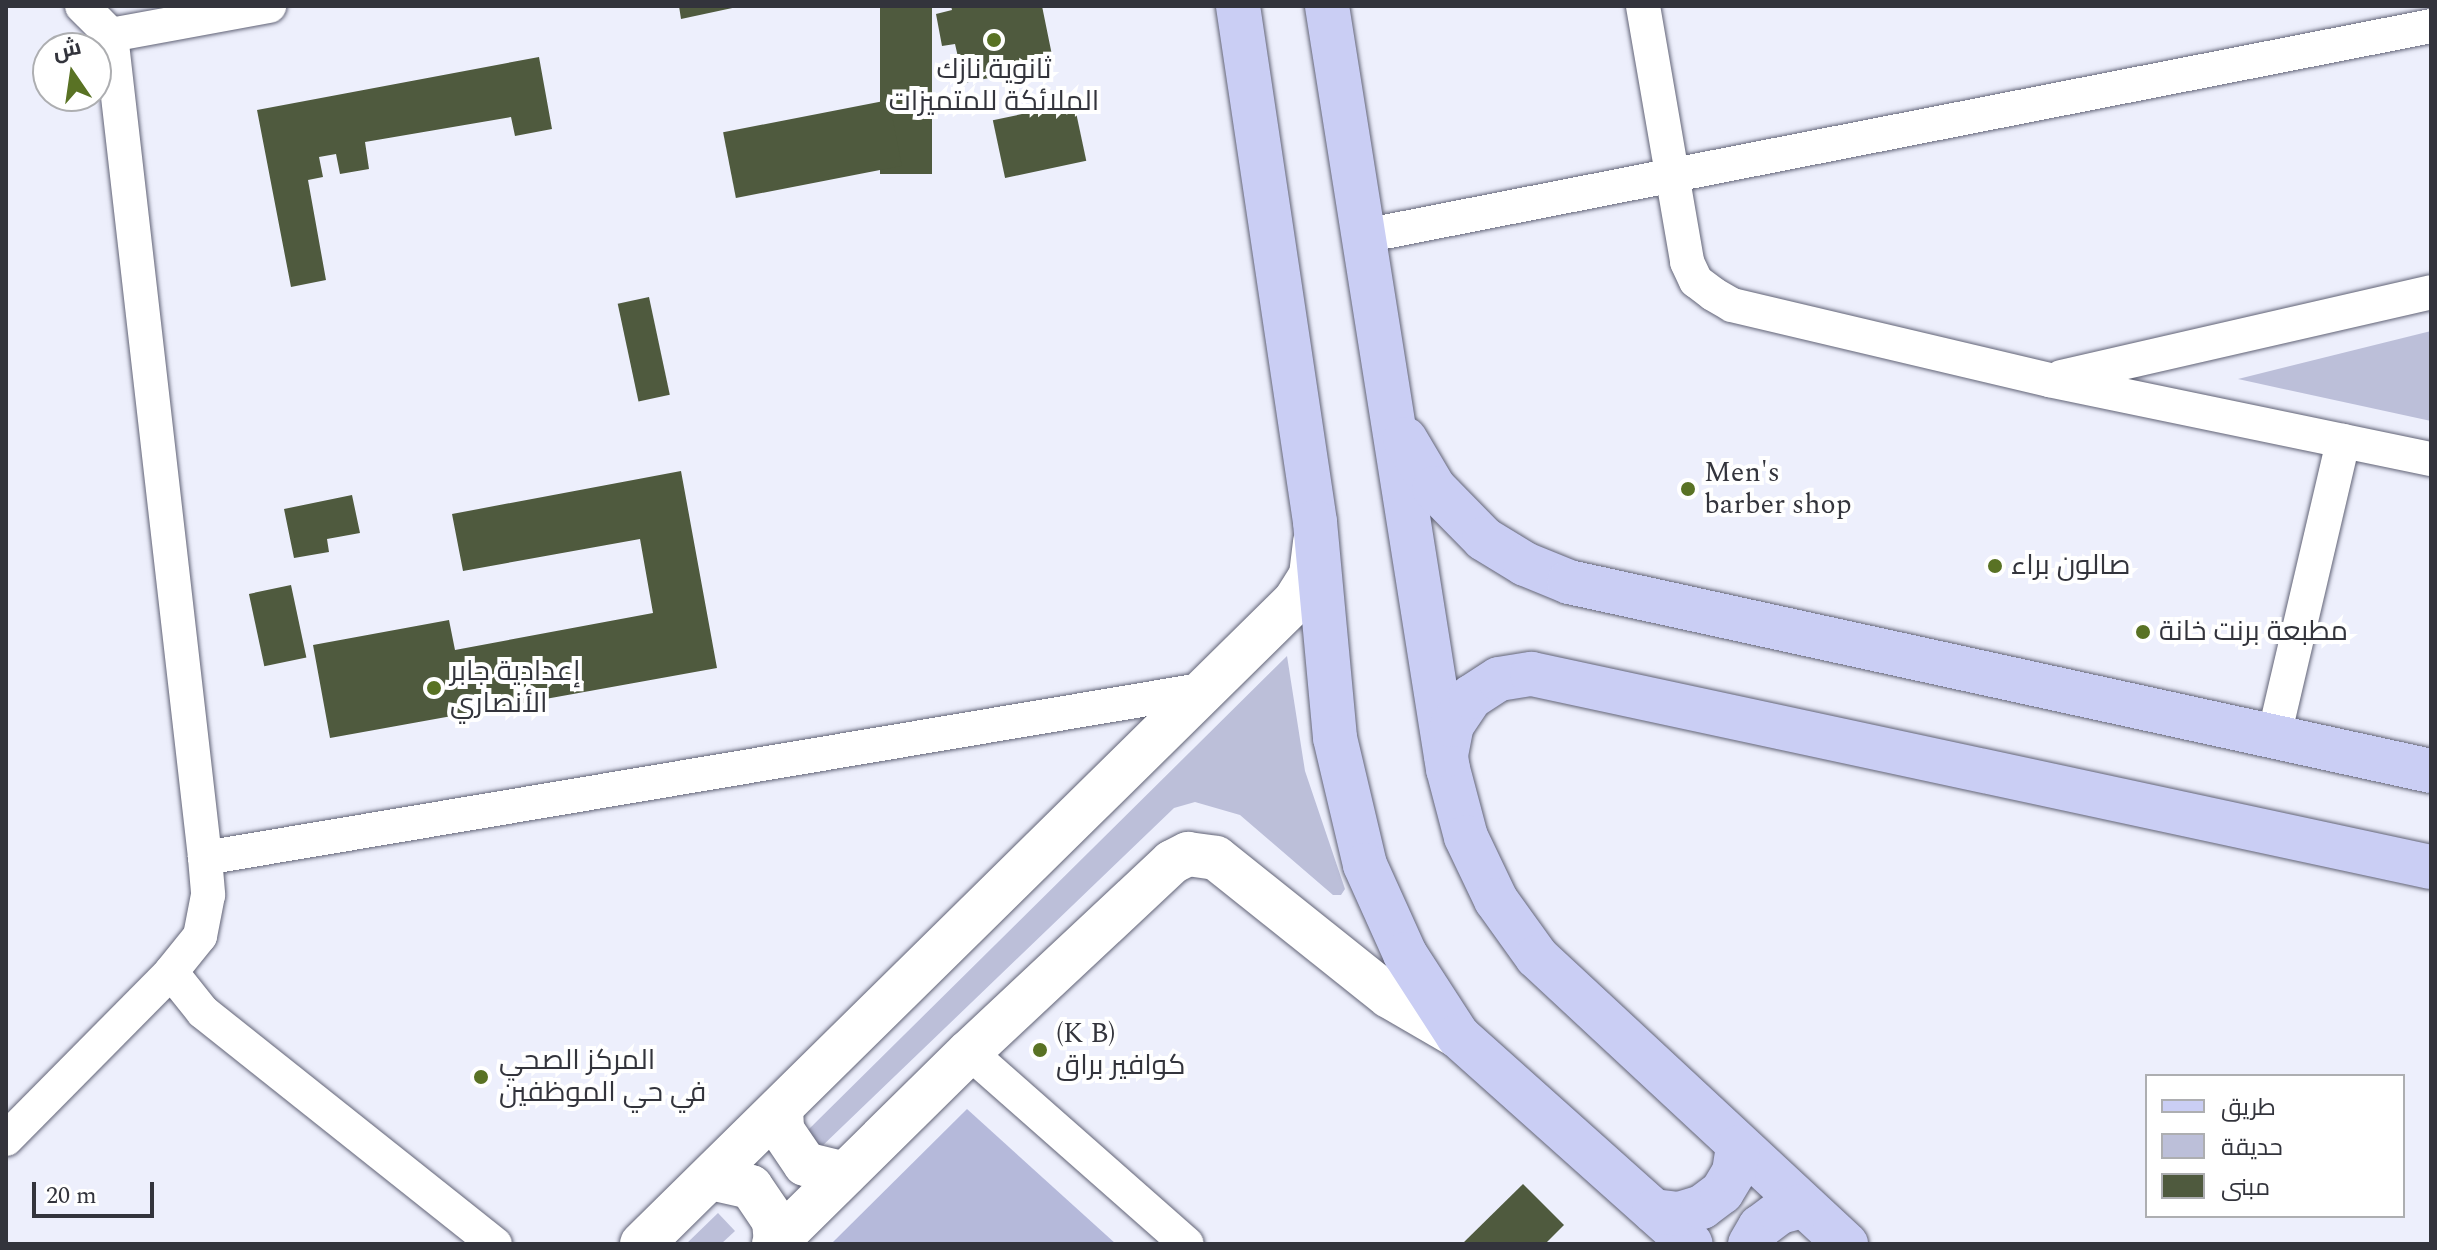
<!DOCTYPE html>
<meta charset="utf-8">
<style>
body{margin:0}
#map{position:relative;width:2437px;height:1250px;overflow:hidden;background:#edeffc;font-family:Spectral,Cairo,serif}
div>[style]{position:absolute}
[style*='--x']{left:calc(var(--x)*1px);top:calc(var(--y)*1px);width:calc(var(--w)*1px);rotate:calc(var(--a)*1deg)}
.green>*{inset:0;background:#bcbfd9}
.forest>*{inset:0;background:#b5b9da}
.building>*{inset:0;background:#4f5a3e;transform-origin:0 0}
.roads{filter:drop-shadow(0 0 2px #616376) drop-shadow(0 0 2px #616376)}
.street>*{height:34px;margin:-17px;padding:0 17px;transform-origin:17px;border-radius:17px;background:#fff}
.secondary>*{height:44px;margin:-22px;padding:0 22px;transform-origin:22px;border-radius:22px;background:#fff}
.primary>*{height:44px;margin:-22px;padding:0 22px;transform-origin:22px;border-radius:22px;background:#cacef4}
.dots>*{width:22px;height:22px;translate:-50% -50%;box-sizing:border-box;border:4px solid #fff;border-radius:50%}
span{translate:-50% -50%;white-space:nowrap;text-align:center;line-height:1.15;-webkit-text-stroke:8px #fff;paint-order:stroke}
.poi-label{font-size:28px;color:#33343c}
.left{translate:0 -50%;text-align:left}
.frame{position:absolute;inset:0;border:8px solid #33343c;pointer-events:none}
.legend{position:absolute;left:2145px;top:1074px;width:260px;height:144px;box-sizing:border-box;background:#fff;border:2px solid #adaeb1;margin:0;padding:10px 14px;list-style:none;font-size:24px;color:#33343c}
.legend li{display:flex;align-items:center;gap:16px;height:40px}
.legend b{width:40px;border:2px solid #adaeb1}
.north{position:absolute;left:32px;top:32px;width:80px;height:80px;box-sizing:border-box;background:#fff;border:2px solid #adaeb1;border-radius:50%;rotate:347deg;font-size:22px;font-weight:700;line-height:32px;text-align:center;color:#33343c}
.north::after{content:'';display:block;margin:auto;width:28px;height:36px;background:#597224;clip-path:polygon(50% 0,100% 100%,50% 72%,0 100%)}
.scale{position:absolute;left:32px;top:1182px;width:122px;height:36px;box-sizing:border-box;border:4px solid #33343c;border-top:0;padding-left:10px;font-size:24px;line-height:28px;white-space:nowrap;color:#33343c;-webkit-text-stroke:6px #fff;paint-order:stroke}
</style>
<div id="map">
<div class="green">
<div style="clip-path:polygon(2431px 331px,2431px 421px,2238px 379px)"></div>
<div style="clip-path:polygon(1287px 656px,1305px 771px,1345px 889px,1341px 895px,1333px 895px,1240px 815px,1195px 802px,1174px 808px,819px 1149px,808px 1130px)"></div>
<div style="clip-path:polygon(718px 1213px,735px 1231px,721px 1244px,686px 1244px)"></div>
</div>
<div class="forest">
<div style="clip-path:polygon(967px 1109px,1116px 1244px,831px 1244px)"></div>
</div>
<div class="building">
<div style="clip-path:polygon(679px 6px,737px 6px,737px 7px,681px 19px)"></div>
<div style="left:880px;top:6px;width:52px;height:168px"></div>
<div style="clip-path:polygon(951px 6px,1042px 6px,1054px 65px,964px 83px,955px 44px,942px 46px,936px 14px,952px 10px)"></div>
<div style="clip-path:polygon(539px 57px,552px 129px,515px 136px,511px 117px,365px 142px,369px 169px,340px 174px,336px 154px,319px 157px,323px 177px,308px 180px,326px 280px,291px 287px,257px 110px)"></div>
<div style="left:889px;top:100px;width:67px;height:169px;rotate:79deg"></div>
<div style="left:1074px;top:103px;width:59px;height:83px;rotate:78deg"></div>
<div style="left:649px;top:297px;width:100px;height:32px;rotate:78deg"></div>
<div style="clip-path:polygon(681px 471px,717px 668px,330px 738px,313px 645px,449px 620px,455px 650px,653px 613px,640px 539px,463px 571px,452px 514px)"></div>
<div style="clip-path:polygon(352px 495px,360px 533px,327px 539px,329px 552px,294px 558px,284px 509px)"></div>
<div style="left:291px;top:585px;width:74px;height:43px;rotate:78deg"></div>
<div style="clip-path:polygon(1523px 1184px,1564px 1225px,1545px 1244px,1462px 1244px)"></div>
</div>
<div class="roads">
<div class="street">
<div style="--x:82;--y:6;--w:41;--a:45"></div>
<div style="--x:111;--y:35;--w:828;--a:83.48"></div>
<div style="--x:205;--y:858;--w:37;--a:85"></div>
<div style="--x:208;--y:895;--w:42;--a:101"></div>
<div style="--x:200;--y:936;--w:46;--a:128.9"></div>
<div style="--x:171;--y:972;--w:51;--a:51.3"></div>
<div style="--x:203;--y:1012;--w:373;--a:38.5"></div>
<div style="--x:1643;--y:6;--w:260;--a:80.2"></div>
<div style="--x:1687;--y:262;--w:21;--a:65"></div>
<div style="--x:1696;--y:281;--w:21;--a:37"></div>
<div style="--x:1713;--y:294;--w:22;--a:30"></div>
<div style="--x:1732;--y:305;--w:326;--a:13.3"></div>
<div style="--x:2049;--y:380;--w:390;--a:11.7"></div>
<div style="--x:111;--y:35;--w:161;--a:-10.4"></div>
<div style="--x:1364;--y:236;--w:1087;--a:-11.13"></div>
<div style="--x:2061;--y:377;--w:380;--a:-12.9"></div>
<div style="--x:2274;--y:736;--w:303;--a:-76.8"></div>
<div style="--x:205;--y:858;--w:1015;--a:-9.58"></div>
<div style="--x:969;--y:1052;--w:290;--a:41.4"></div>
<div style="--x:6;--y:1139;--w:235;--a:-45.3"></div>
</div>
<div class="secondary">
<div style="--x:781;--y:1109;--w:21;--a:87"></div>
<div style="--x:782;--y:1130;--w:41;--a:55.9"></div>
<div style="--x:805;--y:1164;--w:41;--a:14"></div>
<div style="--x:711;--y:1178;--w:41;--a:12.7"></div>
<div style="--x:751;--y:1187;--w:41;--a:55.9"></div>
<div style="--x:774;--y:1221;--w:21;--a:85"></div>
<div style="--x:642;--y:1244;--w:916;--a:-44.56"></div>
<div style="--x:1295;--y:601;--w:31;--a:-58"></div>
<div style="--x:1311;--y:575;--w:34;--a:-83"></div>
<div style="--x:774;--y:1244;--w:274;--a:-44.6"></div>
<div style="--x:969;--y:1052;--w:278;--a:-43.1"></div>
<div style="--x:1172;--y:862;--w:18;--a:-27"></div>
<div style="--x:1188;--y:854;--w:28;--a:8"></div>
<div style="--x:1216;--y:858;--w:221;--a:38.6"></div>
<div style="--x:1389;--y:996;--w:80;--a:30.1"></div>
</div>
<div class="primary">
<div style="--x:1238;--y:6;--w:522;--a:81.51"></div>
<div style="--x:1315;--y:522;--w:217;--a:84.7"></div>
<div style="--x:1335;--y:738;--w:130;--a:76.7"></div>
<div style="--x:1365;--y:865;--w:98;--a:65.8"></div>
<div style="--x:1405;--y:954;--w:98;--a:57.1"></div>
<div style="--x:1458;--y:1036;--w:312;--a:41.8"></div>
<div style="--x:1327;--y:6;--w:773;--a:80.99"></div>
<div style="--x:1448;--y:769;--w:70;--a:75.2"></div>
<div style="--x:1466;--y:837;--w:70;--a:64.5"></div>
<div style="--x:1496;--y:900;--w:70;--a:54.3"></div>
<div style="--x:1537;--y:957;--w:422;--a:42.9"></div>
<div style="--x:1405;--y:439;--w:57;--a:59.4"></div>
<div style="--x:1434;--y:488;--w:71;--a:45.6"></div>
<div style="--x:1484;--y:539;--w:48;--a:31.4"></div>
<div style="--x:1525;--y:564;--w:48;--a:22.2"></div>
<div style="--x:1569;--y:582;--w:882;--a:12.37"></div>
<div style="--x:1446;--y:755;--w:31;--a:-79"></div>
<div style="--x:1452;--y:725;--w:34;--a:-56"></div>
<div style="--x:1471;--y:697;--w:33;--a:-33"></div>
<div style="--x:1499;--y:679;--w:33;--a:-9"></div>
<div style="--x:1532;--y:674;--w:919;--a:12.12"></div>
<div style="--x:1654;--y:1211;--w:25;--a:7"></div>
<div style="--x:1679;--y:1214;--w:24;--a:-17"></div>
<div style="--x:1702;--y:1207;--w:25;--a:-37"></div>
<div style="--x:1722;--y:1192;--w:23;--a:-59"></div>
<div style="--x:1734;--y:1172;--w:25;--a:-81"></div>
<div style="--x:1750;--y:1244;--w:20;--a:-60"></div>
<div style="--x:1760;--y:1227;--w:25;--a:-37"></div>
<div style="--x:1780;--y:1212;--w:24;--a:-15"></div>
</div>
</div>
<div class="dots">
<div style="left:994px;top:40px;background:#597224"></div>
<div style="left:1688px;top:489px;background:#597224"></div>
<div style="left:1995px;top:566px;background:#597224"></div>
<div style="left:2143px;top:632px;background:#597224"></div>
<div style="left:434px;top:688px;background:#597224"></div>
<div style="left:1040px;top:1050px;background:#597224"></div>
<div style="left:481px;top:1077px;background:#597224"></div>
</div>
<div class="poi-label">
<span style="left:994px;top:86px">ثانوية نازك<br>الملائكة للمتميزات</span>
<span class="left" style="left:1704px;top:489px">Men's<br>barber shop</span>
<span class="left" style="left:2011px;top:566px">صالون براء</span>
<span class="left" style="left:2159px;top:632px">مطبعة برنت خانة</span>
<span class="left" style="left:450px;top:688px">إعدادية جابر<br>الأنصاري</span>
<span class="left" style="left:1056px;top:1050px">(K B)<br>كوافير براق</span>
<span class="left" style="left:499px;top:1077px">المركز الصحي<br>في حي الموظفين</span>
</div>
<div class="frame"></div>
<ul class="legend">
<li><b style="height:10px;background:#cacef4"></b>طريق</li>
<li><b style="height:22px;background:#bcbfd9"></b>حديقة</li>
<li><b style="height:22px;background:#4f5a3e"></b>مبنى</li>
</ul>
<div class="north">ش</div>
<div class="scale">20 m</div>
</div>
